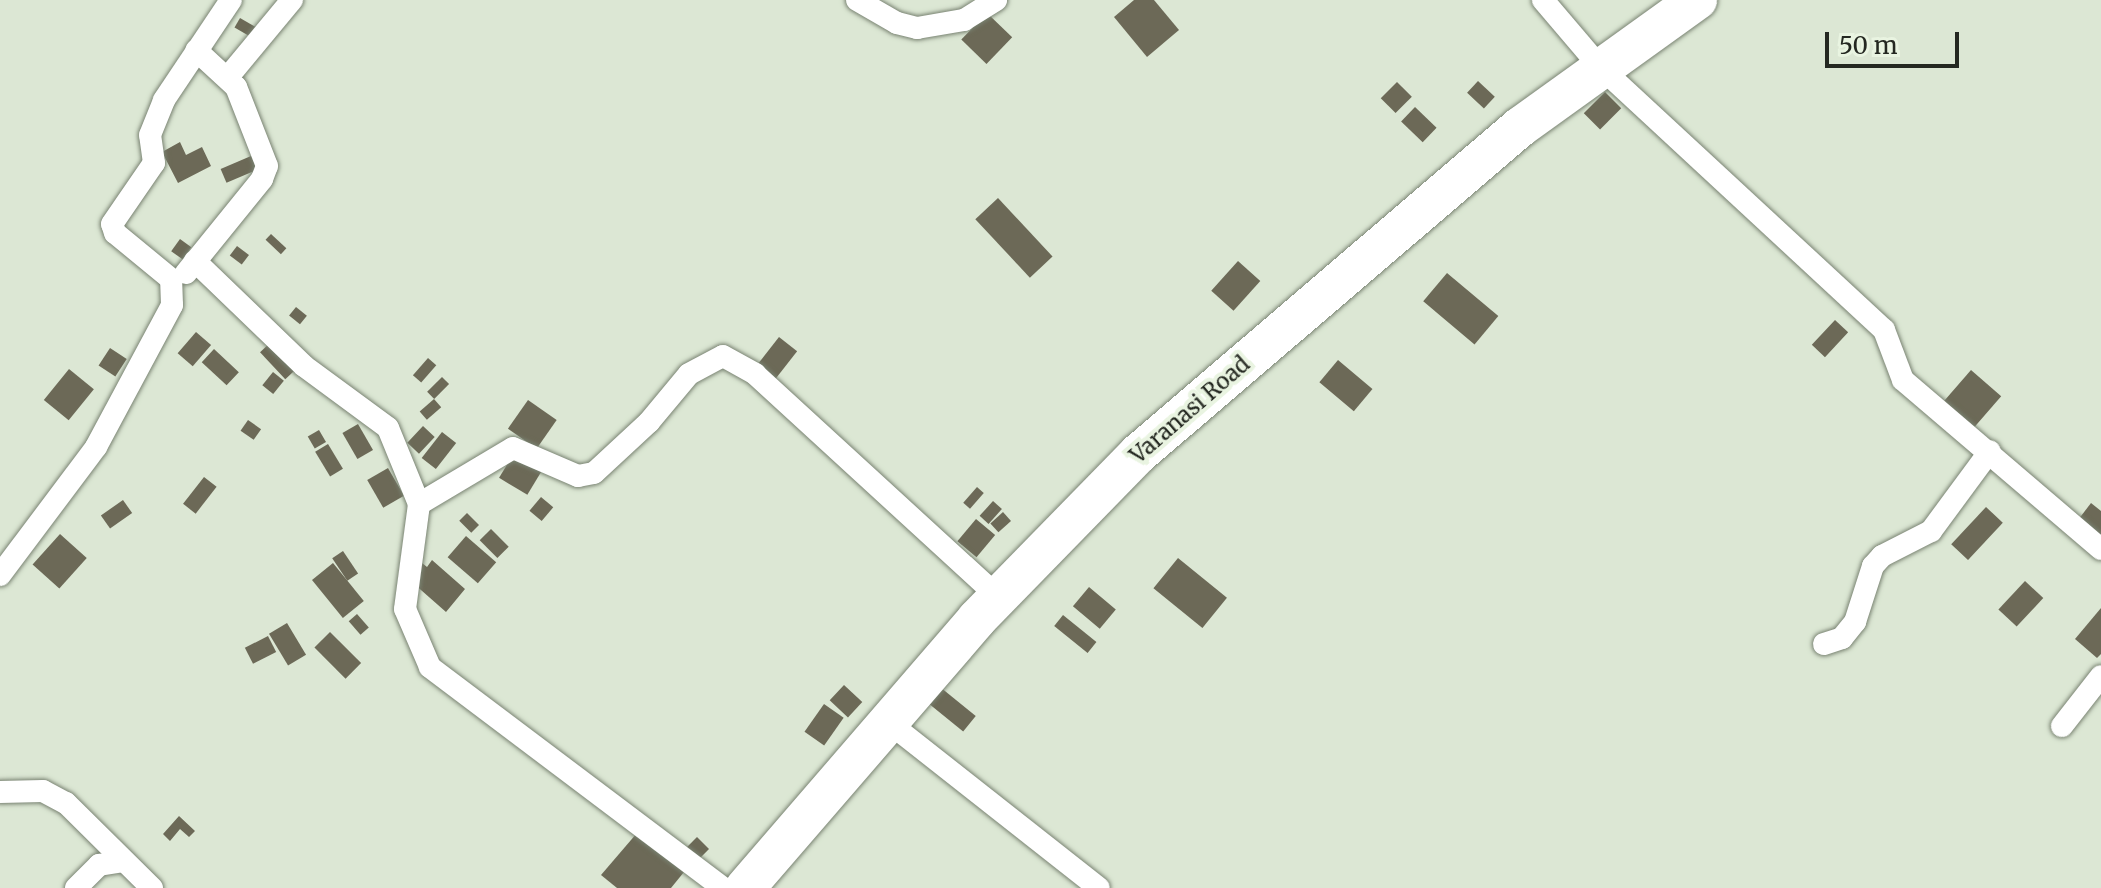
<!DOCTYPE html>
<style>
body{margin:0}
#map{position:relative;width:2101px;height:888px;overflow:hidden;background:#dce7d4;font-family:Merriweather,serif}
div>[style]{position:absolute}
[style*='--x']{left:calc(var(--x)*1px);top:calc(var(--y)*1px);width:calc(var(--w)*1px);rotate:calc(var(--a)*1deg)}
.building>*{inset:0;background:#6c6957;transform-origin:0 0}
.roads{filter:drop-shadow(0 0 2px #798372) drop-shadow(0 0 2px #798372)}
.street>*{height:22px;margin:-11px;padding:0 11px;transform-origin:11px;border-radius:11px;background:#fff}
.highway>*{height:40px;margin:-20px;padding:0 20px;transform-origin:20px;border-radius:20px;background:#fff}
span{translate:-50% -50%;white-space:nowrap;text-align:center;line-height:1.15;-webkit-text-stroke:8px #e9f4e1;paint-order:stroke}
.street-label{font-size:22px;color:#242821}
.scale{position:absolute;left:1825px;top:32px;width:134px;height:36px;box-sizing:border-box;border:4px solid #242821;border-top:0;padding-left:10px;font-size:24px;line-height:28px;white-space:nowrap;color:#242821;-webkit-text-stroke:6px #e9f4e1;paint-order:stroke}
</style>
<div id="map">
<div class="building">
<div style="clip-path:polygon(1134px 0,1154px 0,1179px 30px,1147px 57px,1114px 17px)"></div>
<div style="left:987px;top:13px;width:35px;height:37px;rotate:44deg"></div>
<div style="left:240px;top:18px;width:20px;height:11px;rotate:30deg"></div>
<div style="left:1478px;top:81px;width:23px;height:16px;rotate:43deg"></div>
<div style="left:1397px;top:82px;width:21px;height:23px;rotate:45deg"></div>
<div style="left:1605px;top:92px;width:23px;height:30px;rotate:45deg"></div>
<div style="left:1415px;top:107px;width:30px;height:20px;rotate:44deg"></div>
<div style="clip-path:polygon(180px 142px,186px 155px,202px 147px,211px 166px,178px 183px,162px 152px)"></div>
<div style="left:251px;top:156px;width:15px;height:33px;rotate:67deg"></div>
<div style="left:998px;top:198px;width:80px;height:31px;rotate:47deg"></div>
<div style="left:271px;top:234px;width:21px;height:8px;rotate:43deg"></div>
<div style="left:180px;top:239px;width:14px;height:15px;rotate:36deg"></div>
<div style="left:237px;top:246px;width:15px;height:12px;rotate:37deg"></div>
<div style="left:1238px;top:261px;width:30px;height:40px;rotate:42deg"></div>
<div style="left:1447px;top:273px;width:67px;height:37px;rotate:40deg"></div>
<div style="left:296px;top:307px;width:14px;height:11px;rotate:39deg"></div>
<div style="left:1835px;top:320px;width:18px;height:34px;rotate:43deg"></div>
<div style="left:196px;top:332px;width:20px;height:28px;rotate:41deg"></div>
<div style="left:779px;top:337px;width:23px;height:41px;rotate:38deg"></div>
<div style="left:271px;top:342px;width:37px;height:15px;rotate:47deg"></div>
<div style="left:110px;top:348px;width:20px;height:21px;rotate:33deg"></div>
<div style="left:214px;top:349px;width:34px;height:18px;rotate:43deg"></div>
<div style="left:428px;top:358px;width:11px;height:23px;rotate:41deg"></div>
<div style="left:1338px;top:360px;width:45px;height:29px;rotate:40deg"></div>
<div style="left:69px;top:369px;width:32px;height:40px;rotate:39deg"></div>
<div style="left:1971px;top:370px;width:40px;height:45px;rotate:41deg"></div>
<div style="left:273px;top:372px;width:14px;height:17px;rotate:39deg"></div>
<div style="left:442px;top:377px;width:10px;height:21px;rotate:45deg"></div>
<div style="left:434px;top:399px;width:11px;height:19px;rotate:49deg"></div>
<div style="left:528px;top:400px;width:35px;height:35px;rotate:35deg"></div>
<div style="left:248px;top:420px;width:16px;height:13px;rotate:35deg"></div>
<div style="left:358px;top:424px;width:30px;height:18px;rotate:60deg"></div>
<div style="left:423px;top:426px;width:16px;height:23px;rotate:43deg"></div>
<div style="left:319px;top:430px;width:14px;height:13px;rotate:60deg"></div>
<div style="left:442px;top:432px;width:18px;height:33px;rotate:38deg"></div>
<div style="left:328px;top:444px;width:29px;height:15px;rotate:59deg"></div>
<div style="left:514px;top:453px;width:33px;height:29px;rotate:31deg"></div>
<div style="left:388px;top:468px;width:32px;height:24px;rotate:60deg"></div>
<div style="left:204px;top:477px;width:16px;height:34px;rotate:38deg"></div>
<div style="left:977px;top:487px;width:9px;height:21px;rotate:41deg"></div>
<div style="left:541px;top:497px;width:16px;height:18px;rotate:40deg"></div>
<div style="left:123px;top:500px;width:16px;height:27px;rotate:55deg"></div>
<div style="left:993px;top:501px;width:12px;height:20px;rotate:42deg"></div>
<div style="clip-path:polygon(2091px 503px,2101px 511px,2101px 539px,2078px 520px)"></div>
<div style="left:1986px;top:507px;width:23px;height:51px;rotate:43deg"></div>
<div style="left:1003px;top:512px;width:12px;height:17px;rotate:48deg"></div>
<div style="left:467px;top:513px;width:17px;height:11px;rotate:45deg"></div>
<div style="left:976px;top:519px;width:25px;height:29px;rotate:40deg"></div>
<div style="left:491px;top:529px;width:25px;height:16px;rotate:45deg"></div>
<div style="left:60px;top:534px;width:36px;height:41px;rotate:42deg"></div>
<div style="left:466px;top:536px;width:40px;height:28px;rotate:41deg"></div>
<div style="left:343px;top:551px;width:27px;height:13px;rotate:56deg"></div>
<div style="left:1178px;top:558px;width:63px;height:39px;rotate:39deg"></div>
<div style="clip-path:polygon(432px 560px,465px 589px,446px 612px,413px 583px,422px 563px,427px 567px)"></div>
<div style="left:333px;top:563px;width:49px;height:27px;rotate:51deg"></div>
<div style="left:2025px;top:581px;width:25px;height:39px;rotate:43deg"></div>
<div style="left:1089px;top:587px;width:35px;height:25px;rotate:40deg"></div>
<div style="clip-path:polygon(2101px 608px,2101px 654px,2097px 658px,2075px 639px)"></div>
<div style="left:357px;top:614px;width:18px;height:11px;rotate:49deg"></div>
<div style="left:1063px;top:615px;width:43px;height:14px;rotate:39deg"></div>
<div style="left:287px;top:623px;width:37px;height:21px;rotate:59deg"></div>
<div style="left:330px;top:632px;width:44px;height:22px;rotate:45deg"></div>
<div style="left:268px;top:636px;width:18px;height:26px;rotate:63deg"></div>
<div style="left:844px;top:685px;width:25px;height:21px;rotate:43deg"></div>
<div style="left:940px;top:687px;width:46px;height:20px;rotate:39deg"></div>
<div style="left:824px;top:704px;width:24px;height:34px;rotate:35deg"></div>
<div style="clip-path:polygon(179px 816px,195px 831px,189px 837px,180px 829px,170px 841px,163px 834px)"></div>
<div style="clip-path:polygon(637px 833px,684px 872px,671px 888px,617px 888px,601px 875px)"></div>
<div style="left:697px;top:837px;width:17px;height:20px;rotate:45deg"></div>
</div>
<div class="roads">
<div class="street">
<div style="--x:857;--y:0;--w:46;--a:29.9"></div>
<div style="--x:897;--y:23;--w:21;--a:14"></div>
<div style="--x:917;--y:28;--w:48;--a:-9.7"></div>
<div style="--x:964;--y:20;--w:38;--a:-32"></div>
<div style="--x:1543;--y:0;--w:88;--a:49.6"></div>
<div style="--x:1600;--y:67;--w:387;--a:42.8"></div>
<div style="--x:1884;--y:330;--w:53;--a:69.2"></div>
<div style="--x:1903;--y:380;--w:260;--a:40.5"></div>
<div style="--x:228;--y:77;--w:100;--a:-50.3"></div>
<div style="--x:195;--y:261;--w:151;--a:43.9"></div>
<div style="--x:304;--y:366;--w:104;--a:36.4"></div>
<div style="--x:388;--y:428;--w:82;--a:67.8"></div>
<div style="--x:186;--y:273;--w:121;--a:-51"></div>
<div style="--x:262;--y:179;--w:14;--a:-69"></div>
<div style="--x:267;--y:166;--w:85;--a:-111.4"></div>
<div style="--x:236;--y:87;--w:54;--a:-137.2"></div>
<div style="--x:0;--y:575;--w:160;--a:-53.1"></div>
<div style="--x:96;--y:447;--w:161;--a:-61.8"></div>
<div style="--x:172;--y:305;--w:26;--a:-92"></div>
<div style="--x:171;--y:279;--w:72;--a:-140.6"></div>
<div style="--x:115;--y:233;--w:9;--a:-108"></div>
<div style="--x:112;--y:224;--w:74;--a:-55.5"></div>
<div style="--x:154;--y:163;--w:28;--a:-98"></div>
<div style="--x:150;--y:135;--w:38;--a:-68"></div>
<div style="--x:164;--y:100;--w:120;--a:-56.2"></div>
<div style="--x:1824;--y:644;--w:19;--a:-18"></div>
<div style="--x:1842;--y:638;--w:21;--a:-51"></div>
<div style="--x:1855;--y:622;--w:59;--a:-72.2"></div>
<div style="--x:1873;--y:566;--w:13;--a:-48"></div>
<div style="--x:1882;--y:556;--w:55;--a:-27"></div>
<div style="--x:1931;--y:531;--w:99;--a:-53.6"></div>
<div style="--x:888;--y:722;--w:268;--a:38.2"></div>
<div style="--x:2062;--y:726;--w:63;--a:-52"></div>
<div style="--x:0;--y:792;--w:43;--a:-1.3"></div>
<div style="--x:43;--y:791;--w:26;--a:28"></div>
<div style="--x:66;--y:803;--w:121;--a:44.7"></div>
<div style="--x:76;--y:888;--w:33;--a:-45"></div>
<div style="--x:99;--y:865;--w:24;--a:-9"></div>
<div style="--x:723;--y:888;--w:367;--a:-143"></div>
<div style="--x:430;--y:667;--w:63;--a:-113.3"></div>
<div style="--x:405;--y:609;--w:106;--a:-82.4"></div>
<div style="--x:419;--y:504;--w:109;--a:-30.8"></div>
<div style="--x:513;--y:448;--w:71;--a:23.3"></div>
<div style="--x:578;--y:476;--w:16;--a:-11"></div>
<div style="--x:594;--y:473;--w:75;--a:-42.8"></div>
<div style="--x:649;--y:422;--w:62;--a:-50.2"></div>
<div style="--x:689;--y:374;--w:38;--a:-28"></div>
<div style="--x:723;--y:356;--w:37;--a:29"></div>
<div style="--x:755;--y:374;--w:330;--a:42.5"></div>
</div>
<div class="highway">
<div style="--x:745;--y:888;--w:355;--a:-49.2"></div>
<div style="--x:977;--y:619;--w:231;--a:-45.7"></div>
<div style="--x:1138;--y:454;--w:503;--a:-40.56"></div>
<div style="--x:1520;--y:127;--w:218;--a:-35.7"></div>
</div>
</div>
<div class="street-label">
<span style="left:1190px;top:410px;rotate:-41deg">Varanasi Road</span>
</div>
<div class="scale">50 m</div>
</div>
